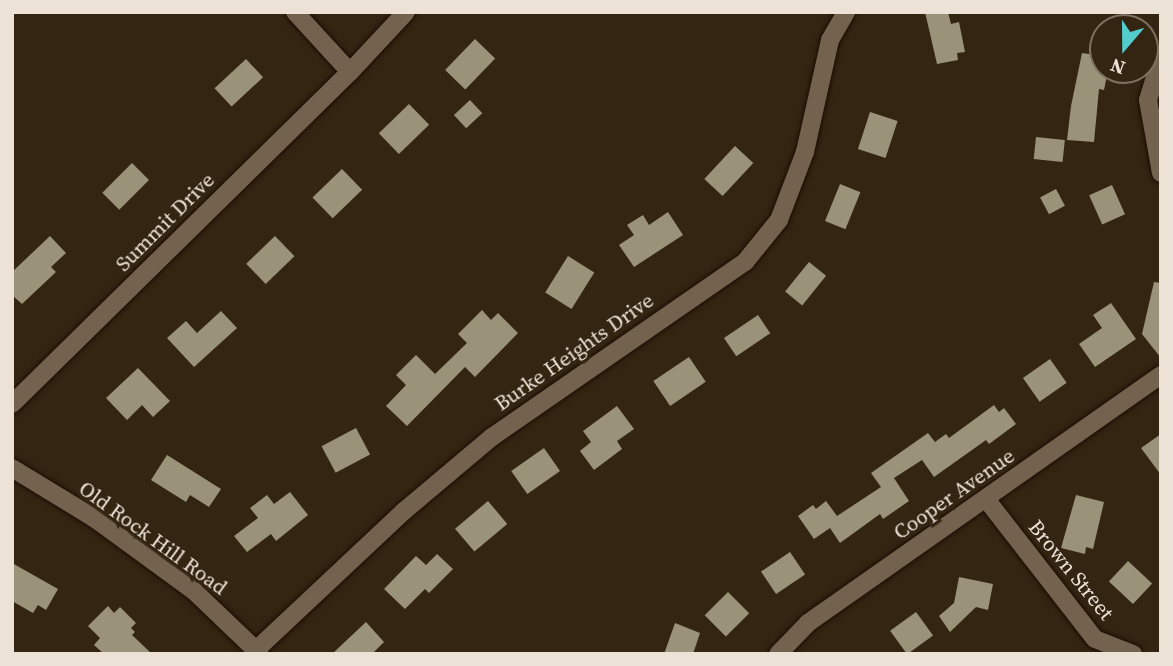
<!DOCTYPE html>
<style>
body{margin:0}
#map{position:relative;width:1173px;height:666px;overflow:hidden;background:#342513;font-family:"Source Serif 4",serif}
div>[style]{position:absolute}
[style*='--x']{left:calc(var(--x)*1px);top:calc(var(--y)*1px);width:calc(var(--w)*1px);rotate:calc(var(--a)*1deg)}
.building>*{inset:0;background:#9a9379;transform-origin:0 0}
.roads{filter:drop-shadow(0 0 2px #1c0e00) drop-shadow(0 0 2px #1c0e00)}
.minor>*{height:18px;margin:-9px;padding:0 9px;transform-origin:9px;border-radius:9px;background:#73624e}
span{translate:-50% -50%;white-space:nowrap;text-align:center;line-height:1.15;-webkit-text-stroke:7px #342513;paint-order:stroke}
.street-label{font-size:21px;color:#ece2d6}
.frame{position:absolute;inset:0;border:14px solid #ece2d6;pointer-events:none}
.north{position:absolute;left:1089px;top:14px;width:70px;height:70px;box-sizing:border-box;background:#342513;border:2px solid #7e7161;border-radius:50%;rotate:200deg;font-size:19px;font-weight:700;line-height:28px;text-align:center;color:#ece2d6}
.north::after{content:'';display:block;margin:auto;width:24px;height:32px;background:#53cdcb;clip-path:polygon(50% 0,100% 100%,50% 72%,0 100%)}
</style>
<div id="map">
<div class="building">
<div style="clip-path:polygon(925px 12px,948px 12px,951px 24px,959px 22px,965px 52px,957px 53px,958px 60px,937px 64px)"></div>
<div style="left:475px;top:39px;width:28px;height:43px;rotate:44deg"></div>
<div style="clip-path:polygon(1082px 53px,1103px 56px,1103px 70px,1108px 70px,1104px 90px,1099px 89px,1094px 142px,1067px 140px,1071px 106px)"></div>
<div style="left:246px;top:59px;width:25px;height:43px;rotate:47deg"></div>
<div style="left:470px;top:100px;width:18px;height:22px;rotate:47deg"></div>
<div style="left:409px;top:104px;width:29px;height:42px;rotate:46deg"></div>
<div style="left:870px;top:112px;width:29px;height:39px;rotate:18deg"></div>
<div style="left:1036px;top:137px;width:29px;height:22px;rotate:6deg"></div>
<div style="left:735px;top:146px;width:25px;height:45px;rotate:43deg"></div>
<div style="left:132px;top:163px;width:24px;height:42px;rotate:45deg"></div>
<div style="left:342px;top:169px;width:29px;height:41px;rotate:46deg"></div>
<div style="left:840px;top:184px;width:22px;height:40px;rotate:22deg"></div>
<div style="left:1112px;top:185px;width:32px;height:25px;rotate:66deg"></div>
<div style="left:1056px;top:189px;width:19px;height:18px;rotate:62deg"></div>
<div style="clip-path:polygon(668px 212px,683px 235px,634px 267px,619px 245px,634px 235px,627px 225px,643px 215px,649px 225px)"></div>
<div style="clip-path:polygon(50px 236px,66px 253px,51px 267px,56px 272px,22px 304px,12px 295px,12px 272px)"></div>
<div style="left:275px;top:236px;width:28px;height:40px;rotate:46deg"></div>
<div style="left:568px;top:256px;width:31px;height:43px;rotate:32deg"></div>
<div style="left:809px;top:262px;width:22px;height:38px;rotate:39deg"></div>
<div style="clip-path:polygon(1154px 282px,1161px 283px,1161px 358px,1142px 334px)"></div>
<div style="clip-path:polygon(1111px 303px,1136px 339px,1095px 367px,1079px 344px,1102px 328px,1093px 315px)"></div>
<div style="clip-path:polygon(482px 310px,491px 320px,498px 313px,518px 333px,475px 377px,465px 367px,407px 426px,386px 406px,406px 385px,396px 375px,416px 355px,435px 374px,467px 343px,458px 334px)"></div>
<div style="clip-path:polygon(221px 311px,237px 328px,194px 367px,167px 338px,186px 321px,197px 333px)"></div>
<div style="left:758px;top:315px;width:22px;height:41px;rotate:56deg"></div>
<div style="left:689px;top:357px;width:30px;height:43px;rotate:56deg"></div>
<div style="left:1050px;top:359px;width:29px;height:33px;rotate:55deg"></div>
<div style="clip-path:polygon(138px 368px,170px 401px,153px 417px,142px 405px,127px 420px,106px 398px)"></div>
<div style="clip-path:polygon(994px 405px,999px 412px,1004px 408px,1016px 424px,989px 444px,986px 440px,934px 477px,922px 460px,894px 478px,909px 501px,883px 519px,880px 514px,840px 543px,830px 528px,814px 539px,798px 516px,813px 505px,816px 509px,826px 501px,837px 516px,881px 487px,871px 473px,928px 433px,935px 442px,946px 434px,949px 438px)"></div>
<div style="clip-path:polygon(617px 406px,634px 429px,617px 441px,622px 449px,594px 470px,580px 451px,591px 442px,583px 431px)"></div>
<div style="left:356px;top:428px;width:30px;height:39px;rotate:62deg"></div>
<div style="clip-path:polygon(1161px 434px,1161px 475px,1141px 448px)"></div>
<div style="left:544px;top:448px;width:28px;height:40px;rotate:55deg"></div>
<div style="clip-path:polygon(167px 455px,221px 489px,209px 507px,190px 495px,186px 502px,151px 480px)"></div>
<div style="clip-path:polygon(290px 492px,308px 515px,276px 541px,271px 534px,247px 552px,234px 536px,258px 518px,250px 508px,267px 495px,274px 504px)"></div>
<div style="clip-path:polygon(1076px 495px,1104px 502px,1093px 549px,1086px 547px,1085px 554px,1061px 548px)"></div>
<div style="left:488px;top:501px;width:30px;height:43px;rotate:50deg"></div>
<div style="left:790px;top:552px;width:27px;height:35px;rotate:56deg"></div>
<div style="clip-path:polygon(437px 554px,453px 569px,429px 593px,425px 589px,405px 609px,384px 589px,416px 556px,426px 565px)"></div>
<div style="left:1128px;top:561px;width:33px;height:28px;rotate:43deg"></div>
<div style="clip-path:polygon(12px 563px,58px 589px,46px 610px,38px 605px,33px 613px,12px 601px)"></div>
<div style="clip-path:polygon(959px 577px,993px 584px,988px 610px,976px 607px,950px 632px,939px 616px,954px 603px)"></div>
<div style="left:728px;top:592px;width:30px;height:33px;rotate:45deg"></div>
<div style="clip-path:polygon(108px 606px,114px 613px,120px 607px,136px 623px,131px 628px,135px 632px,132px 635px,152px 654px,104px 654px,94px 645px,100px 638px,88px 626px)"></div>
<div style="left:916px;top:612px;width:29px;height:32px;rotate:54deg"></div>
<div style="clip-path:polygon(366px 622px,384px 642px,372px 654px,332px 654px)"></div>
<div style="clip-path:polygon(675px 623px,700px 633px,693px 654px,664px 654px)"></div>
</div>
<div class="roads">
<div class="minor">
<div style="--x:295;--y:12;--w:81;--a:47.5"></div>
<div style="--x:350;--y:72;--w:82;--a:-47"></div>
<div style="--x:1161;--y:57;--w:45;--a:106.8"></div>
<div style="--x:1148;--y:100;--w:74;--a:79.9"></div>
<div style="--x:12;--y:404;--w:474;--a:-44.5"></div>
<div style="--x:12;--y:468;--w:96;--a:31.4"></div>
<div style="--x:94;--y:518;--w:124;--a:36.1"></div>
<div style="--x:194;--y:591;--w:91;--a:43.7"></div>
<div style="--x:986;--y:499;--w:177;--a:52.1"></div>
<div style="--x:1095;--y:639;--w:41;--a:21.5"></div>
<div style="--x:257;--y:649;--w:202;--a:-43.2"></div>
<div style="--x:404;--y:511;--w:115;--a:-40.1"></div>
<div style="--x:492;--y:437;--w:308;--a:-34.7"></div>
<div style="--x:745;--y:262;--w:54;--a:-51"></div>
<div style="--x:779;--y:220;--w:73;--a:-69.1"></div>
<div style="--x:805;--y:152;--w:115;--a:-77.4"></div>
<div style="--x:830;--y:40;--w:32;--a:-60"></div>
<div style="--x:778;--y:654;--w:43;--a:-45.9"></div>
<div style="--x:808;--y:623;--w:431;--a:-35.1"></div>
</div>
</div>
<div class="street-label">
<span style="left:165px;top:222px;rotate:-45deg">Summit Drive</span>
<span style="left:574px;top:352px;rotate:-35deg">Burke Heights Drive</span>
<span style="left:954px;top:494px;rotate:-35deg">Cooper Avenue</span>
<span style="left:153px;top:538px;rotate:36deg">Old Rock Hill Road</span>
<span style="left:1071px;top:570px;rotate:51deg">Brown Street</span>
</div>
<div class="frame"></div>
<div class="north">N</div>
</div>
